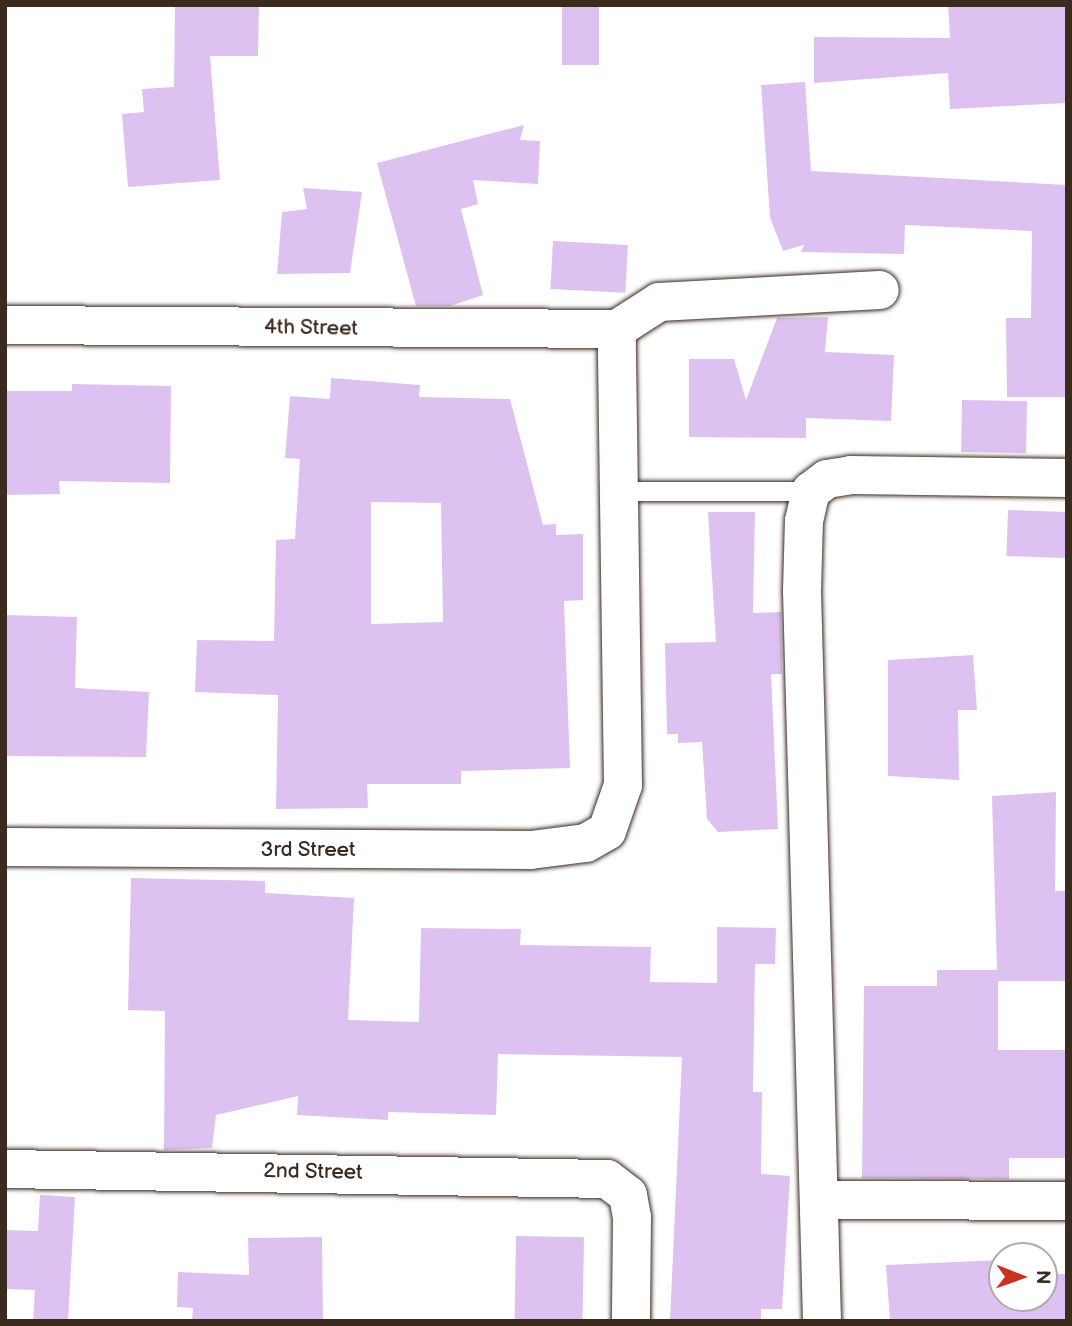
<!DOCTYPE html>
<style>
body{margin:0}
#map{position:relative;width:1072px;height:1326px;overflow:hidden;background:#fff;font-family:"Balsamiq Sans",sans-serif}
div>[style]{position:absolute}
[style*='--x']{left:calc(var(--x)*1px);top:calc(var(--y)*1px);width:calc(var(--w)*1px);rotate:calc(var(--a)*1deg)}
.building>*{inset:0;background:#ddc2f1;transform-origin:0 0}
.roads{filter:drop-shadow(0 0 2px #3b2a1e) drop-shadow(0 0 2px #3b2a1e)}
.lane>*{height:19px;margin:-9.5px;padding:0 9.5px;transform-origin:9.5px;border-radius:9.5px;background:#fff}
.street>*{height:38px;margin:-19px;padding:0 19px;transform-origin:19px;border-radius:19px;background:#fff}
span{translate:-50% -50%;white-space:nowrap;text-align:center;line-height:1.15;-webkit-text-stroke:7px #fff;paint-order:stroke}
.street-label{font-size:21px;color:#3b2a1e}
.frame{position:absolute;inset:0;border:7px solid #3b2a1e;pointer-events:none}
.north{position:absolute;left:988px;top:1242px;width:70px;height:70px;box-sizing:border-box;background:#fff;border:2px solid #b1aaa5;border-radius:50%;rotate:91deg;font-size:19px;font-weight:700;line-height:28px;text-align:center;color:#3b2a1e}
.north::after{content:'';display:block;margin:auto;width:24px;height:32px;background:#c8321e;clip-path:polygon(50% 0,100% 100%,50% 72%,0 100%)}
</style>
<div id="map">
<div class="building">
<div style="clip-path:polygon(175px 5px,259px 5px,258px 56px,210px 56px,220px 180px,128px 187px,122px 114px,144px 112px,142px 89px,174px 87px)"></div>
<div style="left:562px;top:5px;width:37px;height:60px"></div>
<div style="clip-path:polygon(948px 5px,1067px 5px,1067px 103px,950px 109px,948px 73px,814px 83px,814px 37px,950px 38px)"></div>
<div style="clip-path:polygon(805px 82px,811px 171px,1067px 185px,1067px 397px,1007px 397px,1006px 318px,1031px 318px,1032px 231px,905px 225px,904px 254px,801px 252px,804px 245px,783px 251px,770px 217px,761px 85px)"></div>
<div style="clip-path:polygon(524px 125px,520px 140px,540px 141px,538px 184px,473px 180px,478px 204px,461px 209px,483px 295px,450px 306px,416px 306px,377px 163px)"></div>
<div style="clip-path:polygon(303px 188px,362px 192px,350px 273px,277px 274px,282px 212px,307px 209px)"></div>
<div style="left:553px;top:241px;width:75px;height:48px;rotate:3deg"></div>
<div style="clip-path:polygon(828px 317px,825px 352px,894px 355px,891px 421px,806px 418px,806px 438px,689px 437px,689px 359px,734px 359px,746px 400px,777px 318px)"></div>
<div style="clip-path:polygon(evenodd,331px 378px,420px 385px,419px 397px,510px 399px,543px 525px,556px 524px,556px 535px,583px 534px,583px 600px,564px 601px,570px 768px,461px 771px,461px 784px,367px 784px,368px 808px,276px 809px,278px 695px,195px 692px,197px 640px,274px 641px,276px 540px,295px 539px,300px 459px,285px 458px,290px 396px,330px 399px,331px 378px,371px 502px,441px 503px,443px 622px,371px 624px,371px 502px)"></div>
<div style="clip-path:polygon(72px 384px,171px 386px,170px 483px,59px 481px,60px 494px,5px 495px,5px 391px,72px 391px)"></div>
<div style="left:962px;top:400px;width:65px;height:52px;rotate:1deg"></div>
<div style="left:1008px;top:510px;width:59px;height:46px;rotate:2deg"></div>
<div style="clip-path:polygon(708px 512px,755px 512px,753px 613px,781px 612px,782px 674px,771px 674px,778px 829px,718px 832px,707px 819px,702px 742px,678px 743px,678px 734px,667px 734px,665px 643px,716px 642px)"></div>
<div style="clip-path:polygon(5px 615px,77px 617px,75px 688px,149px 692px,146px 757px,5px 756px)"></div>
<div style="clip-path:polygon(973px 655px,977px 710px,958px 710px,959px 780px,888px 776px,888px 660px)"></div>
<div style="clip-path:polygon(1056px 792px,1055px 891px,1067px 891px,1067px 981px,998px 981px,998px 1050px,1067px 1050px,1067px 1158px,1009px 1158px,1009px 1179px,862px 1178px,864px 986px,937px 986px,937px 970px,997px 970px,992px 796px)"></div>
<div style="clip-path:polygon(131px 878px,265px 881px,265px 893px,354px 898px,348px 1020px,419px 1022px,421px 928px,521px 929px,520px 945px,651px 947px,650px 982px,717px 983px,717px 927px,776px 928px,775px 964px,755px 964px,753px 1092px,762px 1092px,761px 1174px,790px 1176px,782px 1309px,761px 1309px,761px 1321px,670px 1321px,682px 1057px,498px 1054px,496px 1115px,388px 1112px,388px 1120px,297px 1115px,298px 1096px,216px 1115px,212px 1148px,164px 1150px,165px 1011px,128px 1010px)"></div>
<div style="clip-path:polygon(40px 1195px,75px 1197px,68px 1321px,33px 1321px,35px 1290px,5px 1289px,5px 1230px,38px 1231px)"></div>
<div style="left:516px;top:1236px;width:68px;height:85px;rotate:1deg"></div>
<div style="clip-path:polygon(322px 1237px,323px 1321px,192px 1321px,193px 1308px,177px 1307px,178px 1272px,249px 1275px,248px 1238px)"></div>
<div style="clip-path:polygon(1002px 1260px,1002px 1298px,1044px 1298px,1044px 1274px,1067px 1274px,1067px 1321px,890px 1321px,886px 1265px)"></div>
</div>
<div class="roads">
<div class="lane">
<div style="--x:619;--y:491;--w:192;--a:0"></div>
</div>
<div class="street">
<div style="--x:5;--y:325;--w:612;--a:0.37"></div>
<div style="--x:5;--y:847;--w:526;--a:0.33"></div>
<div style="--x:531;--y:850;--w:55;--a:-7.3"></div>
<div style="--x:586;--y:843;--w:24;--a:-30"></div>
<div style="--x:607;--y:831;--w:49;--a:-70.8"></div>
<div style="--x:623;--y:785;--w:456;--a:-90.8"></div>
<div style="--x:617;--y:329;--w:50;--a:-32.7"></div>
<div style="--x:659;--y:302;--w:221;--a:-3.1"></div>
<div style="--x:5;--y:1169;--w:602;--a:0.95"></div>
<div style="--x:607;--y:1179;--w:26;--a:37"></div>
<div style="--x:628;--y:1195;--w:22;--a:80"></div>
<div style="--x:632;--y:1217;--w:104;--a:90.6"></div>
<div style="--x:823;--y:1200;--w:244;--a:0.2"></div>
<div style="--x:822;--y:1321;--w:730;--a:-91.57"></div>
<div style="--x:802;--y:591;--w:70;--a:-88.4"></div>
<div style="--x:804;--y:521;--w:31;--a:-77"></div>
<div style="--x:811;--y:491;--w:20;--a:-37"></div>
<div style="--x:827;--y:479;--w:24;--a:-9"></div>
<div style="--x:851;--y:475;--w:216;--a:0.8"></div>
</div>
</div>
<div class="street-label">
<span style="left:311px;top:328px;rotate:1deg">4th Street</span>
<span style="left:308px;top:850px">3rd Street</span>
<span style="left:313px;top:1172px;rotate:1deg">2nd Street</span>
</div>
<div class="frame"></div>
<div class="north">N</div>
</div>
